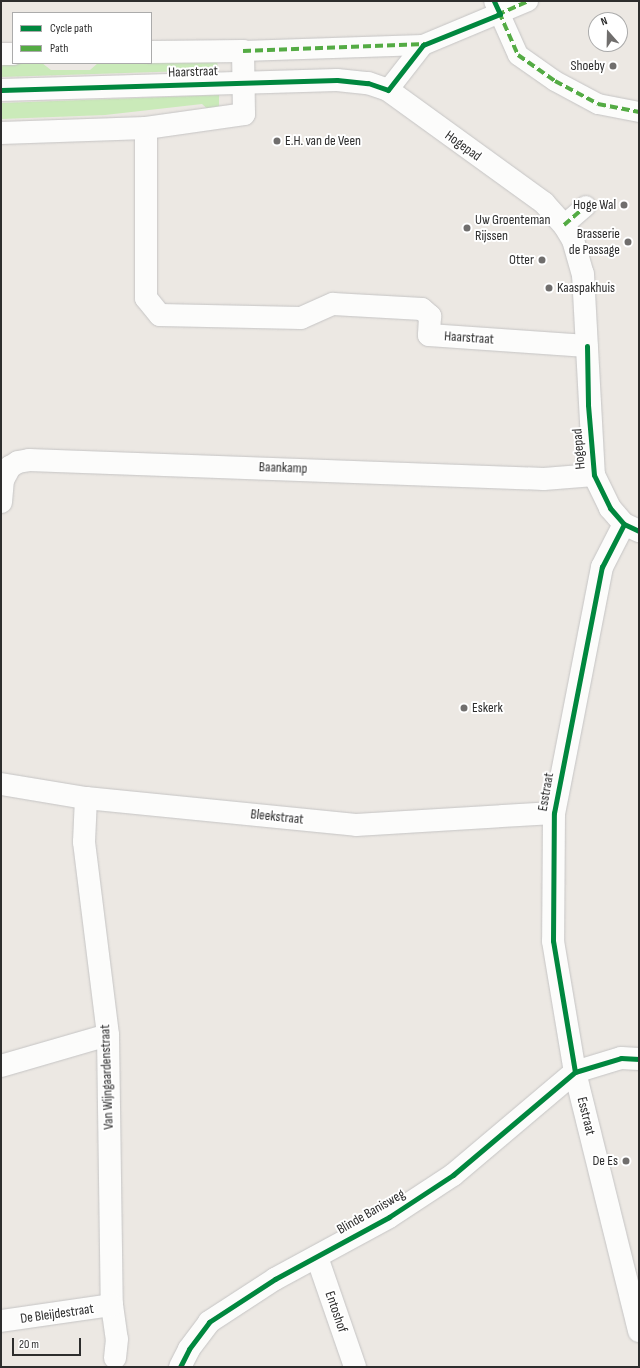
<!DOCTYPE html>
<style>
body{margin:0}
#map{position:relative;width:640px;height:1368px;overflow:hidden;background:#ece8e3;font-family:"Sofia Sans Condensed",sans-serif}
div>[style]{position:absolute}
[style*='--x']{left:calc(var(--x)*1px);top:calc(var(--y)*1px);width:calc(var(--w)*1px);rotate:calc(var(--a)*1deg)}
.green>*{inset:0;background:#caeab9}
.roads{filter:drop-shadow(0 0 1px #c5c4c4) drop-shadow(0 0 1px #c5c4c4)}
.pedestrian>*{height:20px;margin:-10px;padding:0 10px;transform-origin:10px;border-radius:10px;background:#fcfcfb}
.minor>*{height:22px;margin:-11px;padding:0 11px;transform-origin:11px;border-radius:11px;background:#fcfcfb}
.tertiary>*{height:22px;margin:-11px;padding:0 11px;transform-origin:11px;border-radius:11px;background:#fcfcfb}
.quiet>*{height:4px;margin-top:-2px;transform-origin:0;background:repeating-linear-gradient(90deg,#54ab44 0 8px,transparent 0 12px)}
.cycleway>*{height:5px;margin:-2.5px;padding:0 2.5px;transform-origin:2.5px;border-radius:2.5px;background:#00873e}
.dots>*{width:11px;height:11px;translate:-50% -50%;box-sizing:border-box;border:2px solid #fff;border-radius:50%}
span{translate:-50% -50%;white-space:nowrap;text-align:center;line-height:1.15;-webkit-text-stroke:4px #fff;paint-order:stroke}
.poi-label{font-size:14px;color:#2d2d2d}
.right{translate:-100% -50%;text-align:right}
.left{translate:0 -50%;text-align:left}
.street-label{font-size:14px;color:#2d2d2d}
.frame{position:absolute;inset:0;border:2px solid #2d2d2d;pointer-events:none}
.legend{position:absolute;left:12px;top:12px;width:140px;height:52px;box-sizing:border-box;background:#fff;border:1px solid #ababab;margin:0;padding:5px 7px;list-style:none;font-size:12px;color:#2d2d2d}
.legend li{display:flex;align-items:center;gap:8px;height:20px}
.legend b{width:20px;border:1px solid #ababab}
.north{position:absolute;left:588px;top:12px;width:40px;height:40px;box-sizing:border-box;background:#fff;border:1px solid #ababab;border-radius:50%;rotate:340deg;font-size:11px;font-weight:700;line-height:16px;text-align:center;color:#2d2d2d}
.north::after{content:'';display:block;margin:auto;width:14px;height:18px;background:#706e6d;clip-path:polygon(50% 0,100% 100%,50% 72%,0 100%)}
.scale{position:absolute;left:12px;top:1338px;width:69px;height:18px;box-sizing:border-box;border:2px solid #2d2d2d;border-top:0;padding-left:5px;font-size:12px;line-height:14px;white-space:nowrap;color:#2d2d2d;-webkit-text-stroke:3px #fff;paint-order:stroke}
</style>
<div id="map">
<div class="green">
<div style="clip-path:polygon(217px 60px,218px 70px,1px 77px,1px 68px,6px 62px,42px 63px,51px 70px,90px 70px,98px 63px)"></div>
<div style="clip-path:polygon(219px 95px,219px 110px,211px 112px,202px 104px,105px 115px,1px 119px,1px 103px)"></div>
</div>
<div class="roads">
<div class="pedestrian">
<div style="--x:494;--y:1;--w:59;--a:66"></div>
<div style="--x:518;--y:55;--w:45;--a:35.1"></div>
<div style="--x:555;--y:81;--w:49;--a:28.1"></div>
<div style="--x:598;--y:104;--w:42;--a:11"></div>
<div style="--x:243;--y:51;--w:180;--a:-1.9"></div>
<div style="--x:423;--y:45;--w:114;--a:-22.7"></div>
<div style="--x:388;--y:90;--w:57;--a:-52.1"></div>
<div style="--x:564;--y:225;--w:29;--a:-41"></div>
</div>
<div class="minor">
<div style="--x:1;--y:54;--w:12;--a:0"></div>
<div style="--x:146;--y:128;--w:170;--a:90"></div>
<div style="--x:146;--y:298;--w:22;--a:51"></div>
<div style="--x:160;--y:315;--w:141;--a:1.2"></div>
<div style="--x:301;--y:318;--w:35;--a:-24"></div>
<div style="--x:333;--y:304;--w:89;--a:3.2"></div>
<div style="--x:422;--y:309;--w:11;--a:41"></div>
<div style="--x:430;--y:316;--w:19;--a:93"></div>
<div style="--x:429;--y:335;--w:158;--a:4"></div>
<div style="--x:1;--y:133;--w:145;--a:-2"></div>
<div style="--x:146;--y:128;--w:99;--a:-8.1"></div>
<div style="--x:244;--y:114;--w:63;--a:-90.9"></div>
<div style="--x:243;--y:51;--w:92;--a:179.4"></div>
<div style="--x:1;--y:502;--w:22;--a:-85"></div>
<div style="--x:3;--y:480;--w:15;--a:-62"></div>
<div style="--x:10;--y:467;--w:9;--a:-32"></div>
<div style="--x:18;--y:462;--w:11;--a:-10"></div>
<div style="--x:29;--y:460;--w:515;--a:2.11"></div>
<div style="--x:544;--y:479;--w:50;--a:-4.6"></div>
<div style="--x:624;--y:524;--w:48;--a:117.1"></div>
<div style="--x:602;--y:567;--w:251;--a:101"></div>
<div style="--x:554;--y:813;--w:128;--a:90.4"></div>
<div style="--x:553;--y:941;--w:133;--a:80.5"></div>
<div style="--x:575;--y:1072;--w:267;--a:76.1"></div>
<div style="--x:1;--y:784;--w:86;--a:9.4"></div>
<div style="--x:86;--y:798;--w:271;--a:5.7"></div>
<div style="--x:356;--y:825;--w:198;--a:-3.5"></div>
<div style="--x:86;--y:798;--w:44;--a:92.6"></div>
<div style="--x:84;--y:842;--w:194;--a:82.9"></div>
<div style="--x:108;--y:1035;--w:270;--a:89.2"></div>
<div style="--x:112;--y:1305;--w:34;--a:82"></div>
<div style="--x:117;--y:1339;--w:19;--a:96"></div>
<div style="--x:1;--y:1066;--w:111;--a:-16.2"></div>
<div style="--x:317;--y:1257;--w:116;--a:70.9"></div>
<div style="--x:1;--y:1321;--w:112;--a:-8.2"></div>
<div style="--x:180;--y:1367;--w:20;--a:-63"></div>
<div style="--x:189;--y:1349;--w:34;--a:-53"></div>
<div style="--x:209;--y:1322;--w:79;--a:-33.1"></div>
<div style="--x:275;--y:1279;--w:130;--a:-28.5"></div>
<div style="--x:389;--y:1217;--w:77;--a:-33.3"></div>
<div style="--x:453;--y:1175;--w:160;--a:-40.2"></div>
<div style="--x:575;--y:1072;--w:48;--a:-16.9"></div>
<div style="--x:621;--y:1058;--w:18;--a:3"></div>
</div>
<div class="tertiary">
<div style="--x:1;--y:90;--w:336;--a:-1.7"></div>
<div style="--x:337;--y:80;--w:31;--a:6"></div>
<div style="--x:368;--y:83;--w:21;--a:19"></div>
<div style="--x:388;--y:90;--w:193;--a:35.9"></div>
<div style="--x:544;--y:203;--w:30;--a:48"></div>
<div style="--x:564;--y:225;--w:17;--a:59"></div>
<div style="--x:573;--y:240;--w:35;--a:74"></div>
<div style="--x:583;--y:274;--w:201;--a:86.9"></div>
<div style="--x:594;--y:475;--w:37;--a:64"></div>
<div style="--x:610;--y:508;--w:21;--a:49"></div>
<div style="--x:624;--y:524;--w:17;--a:25"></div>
</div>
</div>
<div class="quiet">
<div style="--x:499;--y:12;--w:47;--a:66.2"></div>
<div style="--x:518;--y:55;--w:45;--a:35.1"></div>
<div style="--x:555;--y:81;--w:49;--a:28.1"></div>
<div style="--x:598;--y:104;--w:42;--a:11"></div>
<div style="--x:497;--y:15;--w:34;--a:-24"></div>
<div style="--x:243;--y:51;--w:182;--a:-2.2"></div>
<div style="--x:564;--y:225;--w:29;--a:-41"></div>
</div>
<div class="cycleway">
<div style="--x:1;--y:90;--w:336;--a:-1.7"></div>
<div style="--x:337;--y:80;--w:31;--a:6"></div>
<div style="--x:368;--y:83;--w:21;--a:19"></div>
<div style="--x:388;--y:90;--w:57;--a:-52.1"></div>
<div style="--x:423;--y:45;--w:83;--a:-21.9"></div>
<div style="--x:500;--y:14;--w:14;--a:-115"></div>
<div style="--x:587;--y:346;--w:59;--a:89"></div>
<div style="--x:588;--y:405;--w:70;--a:85.1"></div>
<div style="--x:594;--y:475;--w:37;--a:64"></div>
<div style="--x:610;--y:508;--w:21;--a:49"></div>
<div style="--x:624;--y:524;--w:17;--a:25"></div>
<div style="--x:575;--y:1072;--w:133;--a:-99.5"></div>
<div style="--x:553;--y:941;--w:128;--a:-89.6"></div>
<div style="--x:554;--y:813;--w:251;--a:-79"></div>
<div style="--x:602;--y:567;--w:48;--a:-62.9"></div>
<div style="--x:180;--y:1367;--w:20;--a:-63"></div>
<div style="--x:189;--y:1349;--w:34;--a:-53"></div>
<div style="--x:209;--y:1322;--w:79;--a:-33.1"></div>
<div style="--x:275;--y:1279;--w:130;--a:-28.5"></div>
<div style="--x:389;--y:1217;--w:77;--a:-33.3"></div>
<div style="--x:453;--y:1175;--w:160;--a:-40.2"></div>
<div style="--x:575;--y:1072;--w:48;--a:-16.9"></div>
<div style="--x:621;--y:1058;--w:18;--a:3"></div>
</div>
<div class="dots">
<div style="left:613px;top:66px;background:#706e6d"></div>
<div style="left:277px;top:141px;background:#706e6d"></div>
<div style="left:624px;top:205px;background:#706e6d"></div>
<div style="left:467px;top:228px;background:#706e6d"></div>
<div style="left:628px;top:242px;background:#706e6d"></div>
<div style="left:542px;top:260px;background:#706e6d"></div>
<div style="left:549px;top:288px;background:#706e6d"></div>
<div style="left:464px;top:708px;background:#706e6d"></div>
<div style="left:626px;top:1161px;background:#706e6d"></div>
</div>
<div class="poi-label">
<span class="right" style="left:605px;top:66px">Shoeby</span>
<span class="left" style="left:285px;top:141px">E.H. van de Veen</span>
<span class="right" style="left:616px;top:205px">Hoge Wal</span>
<span class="left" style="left:475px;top:228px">Uw Groenteman<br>Rijssen</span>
<span class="right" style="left:620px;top:242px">Brasserie<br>de Passage</span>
<span class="right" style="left:534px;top:260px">Otter</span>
<span class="left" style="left:557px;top:288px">Kaaspakhuis</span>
<span class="left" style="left:472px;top:708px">Eskerk</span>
<span class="right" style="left:618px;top:1161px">De Es</span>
</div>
<div class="street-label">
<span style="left:193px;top:72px;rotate:-2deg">Haarstraat</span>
<span style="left:463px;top:146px;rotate:36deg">Hogepad</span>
<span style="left:469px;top:338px;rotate:4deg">Haarstraat</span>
<span style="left:579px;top:449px;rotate:-95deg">Hogepad</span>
<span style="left:283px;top:468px;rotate:2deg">Baankamp</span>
<span style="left:546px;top:792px;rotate:-80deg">Esstraat</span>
<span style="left:277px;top:817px;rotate:6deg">Bleekstraat</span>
<span style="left:107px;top:1077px;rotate:-92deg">Van Wijngaardenstraat</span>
<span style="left:586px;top:1116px;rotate:76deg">Esstraat</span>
<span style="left:371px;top:1212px;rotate:-30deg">Blinde Banisweg</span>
<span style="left:336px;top:1312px;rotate:71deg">Entoshof</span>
<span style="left:57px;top:1314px;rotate:-8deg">De Bleijdestraat</span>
</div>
<div class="frame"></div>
<ul class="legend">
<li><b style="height:5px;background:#00873e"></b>Cycle path</li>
<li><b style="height:5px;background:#54ab44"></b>Path</li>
</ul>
<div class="north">N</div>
<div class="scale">20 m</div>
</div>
